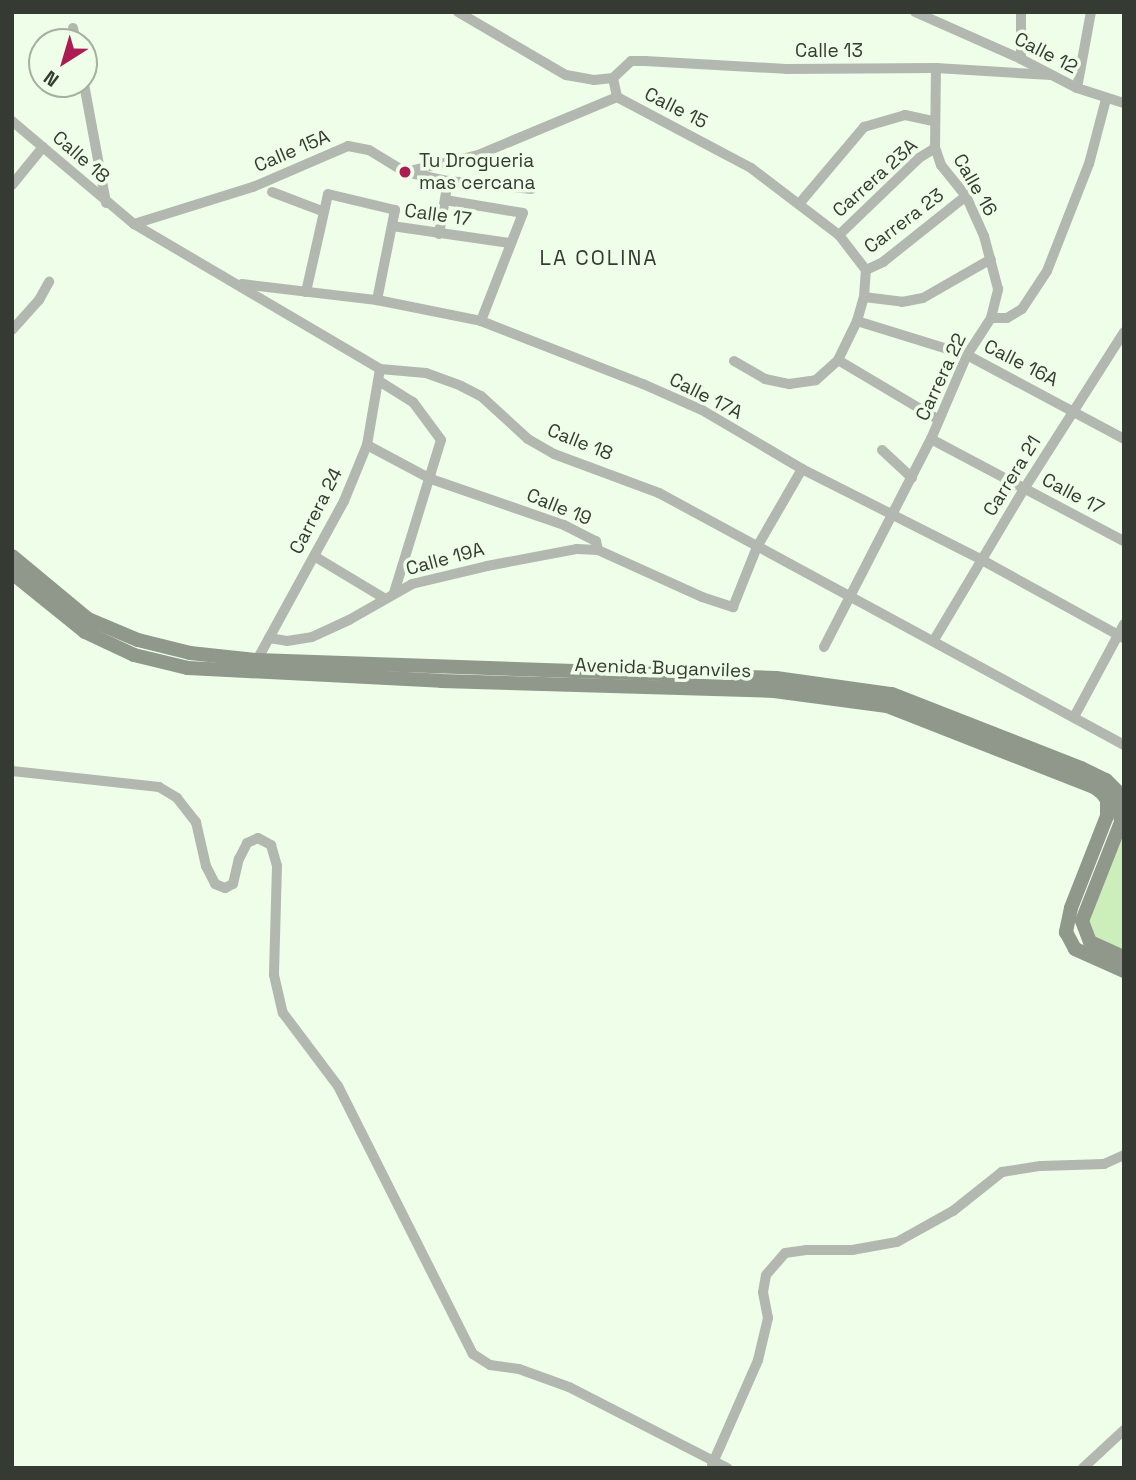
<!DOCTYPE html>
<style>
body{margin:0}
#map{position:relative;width:1136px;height:1480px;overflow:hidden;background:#effee8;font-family:"Space Grotesk",sans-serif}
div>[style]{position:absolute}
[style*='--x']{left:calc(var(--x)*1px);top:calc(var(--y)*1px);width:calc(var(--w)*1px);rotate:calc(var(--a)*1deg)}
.green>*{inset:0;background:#cbeeba}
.minor>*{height:10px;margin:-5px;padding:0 5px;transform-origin:5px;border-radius:5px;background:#b2b8af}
.secondary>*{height:14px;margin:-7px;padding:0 7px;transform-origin:7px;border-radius:7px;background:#8f988b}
.dots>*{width:19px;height:19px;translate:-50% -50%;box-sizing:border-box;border:4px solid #effee8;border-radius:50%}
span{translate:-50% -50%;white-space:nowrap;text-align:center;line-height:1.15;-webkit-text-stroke:7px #effee8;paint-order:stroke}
.street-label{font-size:19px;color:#353b32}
.poi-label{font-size:19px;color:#353b32}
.left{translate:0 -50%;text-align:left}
.neighbourhood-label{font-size:21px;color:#353b32;letter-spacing:2px}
.frame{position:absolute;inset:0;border:14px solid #353b32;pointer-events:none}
.north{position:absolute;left:28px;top:28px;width:70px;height:70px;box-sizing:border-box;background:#effee8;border:2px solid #a5b09f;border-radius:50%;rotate:217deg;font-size:19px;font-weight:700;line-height:28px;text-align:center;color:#353b32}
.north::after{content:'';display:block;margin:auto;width:24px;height:32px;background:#ac1c53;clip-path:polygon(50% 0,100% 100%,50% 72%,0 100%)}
</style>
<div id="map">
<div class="green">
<div style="clip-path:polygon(1124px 789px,1124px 957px,1099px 947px,1084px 909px,1113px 844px)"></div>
</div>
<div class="minor">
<div style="--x:458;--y:12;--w:125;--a:30.3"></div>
<div style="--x:566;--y:75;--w:28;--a:10"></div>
<div style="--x:594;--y:80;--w:19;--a:-6"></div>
<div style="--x:915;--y:12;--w:116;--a:23.9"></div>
<div style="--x:1021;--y:59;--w:63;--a:27.4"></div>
<div style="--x:1077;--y:88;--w:49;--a:17.7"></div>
<div style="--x:1021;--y:12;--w:47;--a:90"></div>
<div style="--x:73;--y:28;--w:14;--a:78"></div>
<div style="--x:613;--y:78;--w:25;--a:-43"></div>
<div style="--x:631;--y:61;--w:14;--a:0"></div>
<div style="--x:645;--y:61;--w:141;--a:3.2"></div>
<div style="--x:786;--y:69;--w:150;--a:-0.4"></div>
<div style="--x:936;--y:68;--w:115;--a:3.5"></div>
<div style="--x:613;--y:78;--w:19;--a:78"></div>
<div style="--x:617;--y:97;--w:152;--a:27.9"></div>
<div style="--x:751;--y:168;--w:111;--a:37.3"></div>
<div style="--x:839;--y:235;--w:44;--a:52.4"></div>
<div style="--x:84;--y:84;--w:121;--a:79.5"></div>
<div style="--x:1077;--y:88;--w:77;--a:-79.6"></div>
<div style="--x:12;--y:121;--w:160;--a:40.2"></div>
<div style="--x:134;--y:224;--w:286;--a:30.5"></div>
<div style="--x:380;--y:369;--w:46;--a:5"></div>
<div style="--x:426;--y:373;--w:37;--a:20"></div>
<div style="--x:461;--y:386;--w:22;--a:27"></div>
<div style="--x:481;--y:396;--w:64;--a:42.5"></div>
<div style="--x:528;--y:439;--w:30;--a:30"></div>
<div style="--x:554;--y:454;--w:112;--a:20.4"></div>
<div style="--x:659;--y:493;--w:529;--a:28.45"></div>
<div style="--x:410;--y:173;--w:39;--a:12"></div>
<div style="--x:448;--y:181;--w:84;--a:5.4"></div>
<div style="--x:12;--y:185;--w:49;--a:-50.8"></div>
<div style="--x:272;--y:192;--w:53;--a:20.8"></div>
<div style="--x:445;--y:200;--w:79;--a:9.5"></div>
<div style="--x:523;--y:213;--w:116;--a:111.3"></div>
<div style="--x:799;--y:204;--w:101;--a:-49.8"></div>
<div style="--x:864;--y:127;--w:43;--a:-16.3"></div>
<div style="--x:905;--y:115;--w:29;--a:12"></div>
<div style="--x:134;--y:224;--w:125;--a:-17.3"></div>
<div style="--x:253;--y:187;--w:103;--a:-23.3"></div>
<div style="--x:348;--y:146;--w:21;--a:11"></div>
<div style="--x:369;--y:150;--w:42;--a:31.4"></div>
<div style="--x:405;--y:172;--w:75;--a:-13.1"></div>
<div style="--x:478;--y:155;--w:151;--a:-22.6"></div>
<div style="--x:392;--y:226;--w:119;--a:8.2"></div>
<div style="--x:439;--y:234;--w:54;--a:-80.4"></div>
<div style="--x:839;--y:235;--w:111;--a:-43.9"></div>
<div style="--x:919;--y:158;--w:19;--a:-32"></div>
<div style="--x:866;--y:270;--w:19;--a:-25"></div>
<div style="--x:883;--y:262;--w:106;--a:-38.5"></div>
<div style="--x:242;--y:284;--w:136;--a:6.8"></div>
<div style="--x:377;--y:300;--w:106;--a:11.4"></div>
<div style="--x:481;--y:321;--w:174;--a:21.3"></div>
<div style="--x:643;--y:384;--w:64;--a:23.8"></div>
<div style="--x:702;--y:410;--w:116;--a:30.5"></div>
<div style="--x:802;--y:469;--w:202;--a:26.8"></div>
<div style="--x:982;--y:560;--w:162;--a:28.8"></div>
<div style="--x:306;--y:292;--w:100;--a:-77.3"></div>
<div style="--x:328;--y:194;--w:69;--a:13.4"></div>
<div style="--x:395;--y:210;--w:92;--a:101.3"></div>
<div style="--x:864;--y:297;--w:38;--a:7"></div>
<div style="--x:902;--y:302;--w:21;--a:-11"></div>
<div style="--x:923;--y:298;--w:78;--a:-29.8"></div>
<div style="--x:991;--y:318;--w:16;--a:0"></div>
<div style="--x:1007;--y:318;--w:17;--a:-31"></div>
<div style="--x:1022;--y:309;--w:45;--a:-56.7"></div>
<div style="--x:1047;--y:271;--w:115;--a:-68.6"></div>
<div style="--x:1089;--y:164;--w:67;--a:-75.3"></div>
<div style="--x:857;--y:321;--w:115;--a:17.2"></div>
<div style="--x:967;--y:355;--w:178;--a:28.1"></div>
<div style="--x:12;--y:330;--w:40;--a:-48"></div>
<div style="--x:39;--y:300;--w:21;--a:-61"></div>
<div style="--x:838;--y:360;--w:117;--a:30.7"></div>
<div style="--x:734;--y:361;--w:36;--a:30"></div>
<div style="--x:765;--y:379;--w:25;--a:12"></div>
<div style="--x:789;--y:384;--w:27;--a:-8"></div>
<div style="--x:816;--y:380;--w:30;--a:-42"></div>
<div style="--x:838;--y:360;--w:43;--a:-64"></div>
<div style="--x:857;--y:321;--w:25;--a:-74"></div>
<div style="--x:864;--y:297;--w:27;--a:-86"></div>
<div style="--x:379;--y:381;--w:40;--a:32"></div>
<div style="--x:413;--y:402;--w:47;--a:53.6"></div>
<div style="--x:441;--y:440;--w:160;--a:107.1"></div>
<div style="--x:931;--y:439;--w:218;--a:27.9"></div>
<div style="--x:367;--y:445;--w:72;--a:28"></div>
<div style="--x:431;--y:479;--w:141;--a:19.1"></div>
<div style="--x:564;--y:525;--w:36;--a:27"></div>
<div style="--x:596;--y:541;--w:9;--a:77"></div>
<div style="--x:598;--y:550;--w:114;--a:24.3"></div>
<div style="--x:702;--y:597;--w:33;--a:18"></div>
<div style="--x:733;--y:607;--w:65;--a:-68.2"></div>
<div style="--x:757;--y:547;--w:90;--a:-60"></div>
<div style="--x:882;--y:450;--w:41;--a:43"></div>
<div style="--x:314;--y:556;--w:82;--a:31"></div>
<div style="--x:269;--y:638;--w:18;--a:9"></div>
<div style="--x:287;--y:641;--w:25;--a:-9"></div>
<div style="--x:312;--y:637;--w:41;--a:-24.7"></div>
<div style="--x:349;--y:620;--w:73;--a:-29.7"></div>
<div style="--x:412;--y:584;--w:77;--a:-13.5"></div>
<div style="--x:487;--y:566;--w:92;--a:-10.7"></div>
<div style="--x:577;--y:549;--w:21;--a:3"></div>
<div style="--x:934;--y:640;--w:176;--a:-59.2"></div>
<div style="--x:1024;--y:489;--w:186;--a:-57.5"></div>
<div style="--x:824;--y:647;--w:234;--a:-62.8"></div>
<div style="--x:931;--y:439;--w:91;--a:-66.8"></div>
<div style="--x:967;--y:355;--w:44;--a:-57"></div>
<div style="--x:991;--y:318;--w:30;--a:-76"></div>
<div style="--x:998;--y:289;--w:55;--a:-104.8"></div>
<div style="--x:984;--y:236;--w:44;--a:-114.2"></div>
<div style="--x:966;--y:196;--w:40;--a:-129"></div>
<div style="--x:941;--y:165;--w:18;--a:-109"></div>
<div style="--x:935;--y:148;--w:80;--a:-89.3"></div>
<div style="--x:257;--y:660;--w:181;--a:-61.3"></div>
<div style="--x:344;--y:501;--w:61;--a:-67.7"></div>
<div style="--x:367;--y:445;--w:77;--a:-80.3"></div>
<div style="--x:1074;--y:717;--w:106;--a:-61.7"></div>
<div style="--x:12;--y:771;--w:148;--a:6.2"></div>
<div style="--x:159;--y:787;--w:21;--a:31"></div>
<div style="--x:177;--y:798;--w:31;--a:52"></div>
<div style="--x:196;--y:822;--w:45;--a:77.2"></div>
<div style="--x:206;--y:866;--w:20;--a:63"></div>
<div style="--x:215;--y:884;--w:11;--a:22"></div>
<div style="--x:225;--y:888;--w:9;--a:-27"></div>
<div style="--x:233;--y:884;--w:26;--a:-77"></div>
<div style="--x:239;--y:859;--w:18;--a:-63"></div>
<div style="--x:247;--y:843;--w:12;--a:-24"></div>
<div style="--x:258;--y:838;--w:15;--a:28"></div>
<div style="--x:271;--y:845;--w:22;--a:74"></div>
<div style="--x:277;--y:866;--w:109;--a:91.6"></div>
<div style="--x:274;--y:975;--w:39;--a:77"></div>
<div style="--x:283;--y:1013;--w:91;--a:53"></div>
<div style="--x:338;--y:1086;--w:300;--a:63.3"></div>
<div style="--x:473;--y:1354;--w:20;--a:33"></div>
<div style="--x:490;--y:1365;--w:29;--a:8"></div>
<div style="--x:519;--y:1369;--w:53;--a:19.8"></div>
<div style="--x:569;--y:1387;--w:178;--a:27.1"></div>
<div style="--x:712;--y:1465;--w:115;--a:-66.3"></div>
<div style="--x:758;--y:1360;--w:43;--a:-76.6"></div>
<div style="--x:768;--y:1318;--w:26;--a:-101"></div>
<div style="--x:763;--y:1292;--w:17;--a:-80"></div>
<div style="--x:766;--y:1275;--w:29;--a:-49"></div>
<div style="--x:785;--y:1253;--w:21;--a:-8"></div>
<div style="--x:806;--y:1250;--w:46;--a:0"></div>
<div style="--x:852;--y:1250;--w:46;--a:-10.1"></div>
<div style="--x:897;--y:1242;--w:64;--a:-29"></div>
<div style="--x:953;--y:1211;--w:63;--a:-38.5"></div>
<div style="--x:1002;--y:1172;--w:39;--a:-9"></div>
<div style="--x:1041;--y:1166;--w:63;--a:-1.8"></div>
<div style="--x:1104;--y:1164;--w:22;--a:-24"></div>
<div style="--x:1083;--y:1468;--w:56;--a:-42.8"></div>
</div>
<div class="secondary">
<div style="--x:12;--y:556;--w:99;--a:39.7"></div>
<div style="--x:88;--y:619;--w:54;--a:22.8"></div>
<div style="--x:138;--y:640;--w:54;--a:14"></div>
<div style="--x:190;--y:653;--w:67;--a:6"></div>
<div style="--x:257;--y:660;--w:519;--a:1.99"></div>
<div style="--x:776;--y:678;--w:117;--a:7.9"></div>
<div style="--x:892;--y:694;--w:203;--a:21.4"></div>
<div style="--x:1081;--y:768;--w:28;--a:26"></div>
<div style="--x:1106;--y:780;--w:18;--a:45"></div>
<div style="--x:1119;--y:793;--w:29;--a:86"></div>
<div style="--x:1121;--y:822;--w:106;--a:111.5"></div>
<div style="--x:1082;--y:921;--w:22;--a:69"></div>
<div style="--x:1090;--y:942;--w:37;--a:24"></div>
<div style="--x:12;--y:573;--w:94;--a:38.9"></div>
<div style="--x:85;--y:632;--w:54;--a:25.1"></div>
<div style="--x:134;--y:655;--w:56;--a:13.5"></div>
<div style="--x:188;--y:668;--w:253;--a:2.9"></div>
<div style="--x:441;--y:681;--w:333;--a:1.7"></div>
<div style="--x:774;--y:691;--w:114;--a:7.6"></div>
<div style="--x:887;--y:706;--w:222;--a:21.4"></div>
<div style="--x:1094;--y:787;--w:10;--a:37"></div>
<div style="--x:1102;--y:793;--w:9;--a:54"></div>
<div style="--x:1107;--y:800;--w:16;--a:90"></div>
<div style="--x:1107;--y:816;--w:99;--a:111.4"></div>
<div style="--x:1071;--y:908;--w:25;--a:102"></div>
<div style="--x:1066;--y:932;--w:19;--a:62"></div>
<div style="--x:1075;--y:949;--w:54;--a:24.2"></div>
</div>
<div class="dots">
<div style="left:405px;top:172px;background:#ac1c53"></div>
</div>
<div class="street-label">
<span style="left:829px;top:51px">Calle 13</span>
<span style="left:1046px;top:53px;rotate:27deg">Calle 12</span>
<span style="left:676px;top:108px;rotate:27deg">Calle 15</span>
<span style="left:292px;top:151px;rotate:-23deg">Calle 15A</span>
<span style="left:81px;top:157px;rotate:41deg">Calle 18</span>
<span style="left:875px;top:178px;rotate:-42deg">Carrera 23A</span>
<span style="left:975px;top:185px;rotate:60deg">Calle 16</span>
<span style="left:438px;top:215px;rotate:8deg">Calle 17</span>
<span style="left:904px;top:221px;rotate:-37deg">Carrera 23</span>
<span style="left:1021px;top:363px;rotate:27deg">Calle 16A</span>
<span style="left:941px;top:377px;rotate:-65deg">Carrera 22</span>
<span style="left:706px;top:396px;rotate:27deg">Calle 17A</span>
<span style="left:580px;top:442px;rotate:22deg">Calle 18</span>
<span style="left:1012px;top:476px;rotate:-58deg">Carrera 21</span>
<span style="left:1073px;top:494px;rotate:28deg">Calle 17</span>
<span style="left:559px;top:507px;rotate:22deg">Calle 19</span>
<span style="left:316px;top:511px;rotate:-63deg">Carrera 24</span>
<span style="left:445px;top:559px;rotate:-15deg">Calle 19A</span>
<span style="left:663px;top:668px;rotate:2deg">Avenida Buganviles</span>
</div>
<div class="poi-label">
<span class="left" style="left:419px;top:172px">Tu Drogueria<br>mas cercana</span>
</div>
<div class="neighbourhood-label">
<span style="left:599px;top:258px">LA COLINA</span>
</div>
<div class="frame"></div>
<div class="north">N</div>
</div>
